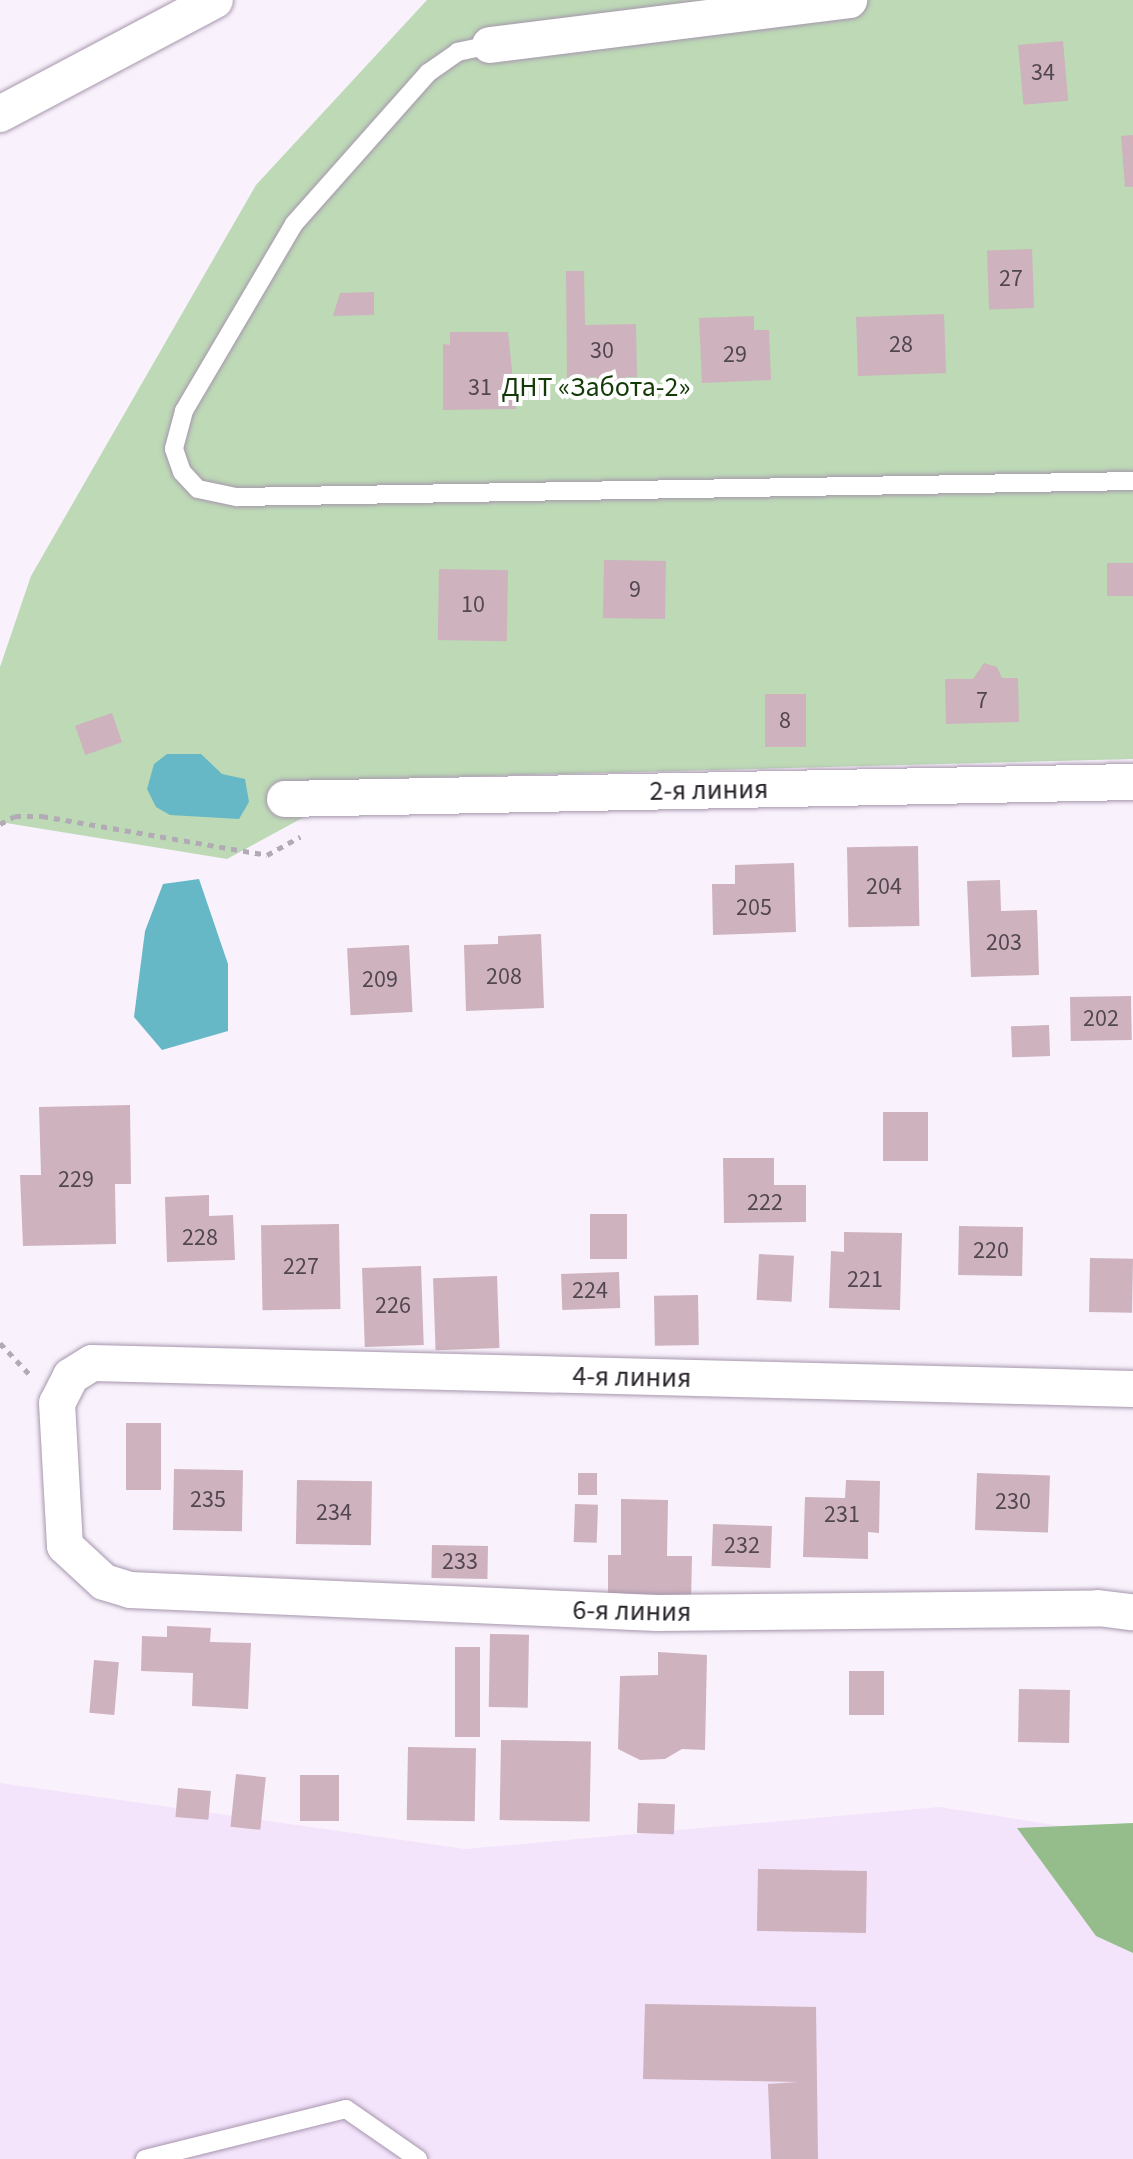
<!DOCTYPE html>
<meta charset="utf-8">
<style>
body{margin:0}
#map{position:relative;width:1133px;height:2159px;overflow:hidden;background:#f9f2fc;font-family:"Source Sans 3",sans-serif}
div>[style]{position:absolute}
[style*='--x']{left:calc(var(--x)*1px);top:calc(var(--y)*1px);width:calc(var(--w)*1px);rotate:calc(var(--a)*1deg)}
.built>*{inset:0;background:#f3e3fb}
.green>*{inset:0;background:#bdd9b6}
.forest>*{inset:0;background:#94bd8b}
.water>*{inset:0;background:#66b8c6}
.building>*{inset:0;background:#ceb2be;transform-origin:0 0}
.path>*{height:5px;margin-top:-2.5px;transform-origin:0;background:repeating-linear-gradient(90deg,#b2abb5 0 6px,transparent 0 12px)}
.roads{filter:drop-shadow(0 0 2px #a696ad) drop-shadow(0 0 2px #a696ad)}
.lane>*{height:18px;margin:-9px;padding:0 9px;transform-origin:9px;border-radius:9px;background:#fff}
.street>*{height:36px;margin:-18px;padding:0 18px;transform-origin:18px;border-radius:18px;background:#fff}
span{translate:-50% -50%;white-space:nowrap;text-align:center;line-height:1.15;-webkit-text-stroke:8px #fff;paint-order:stroke}
.number-label{font-size:24px;color:#524750}
.number-label span{-webkit-text-stroke-width:0}
.park-label{font-size:28px;color:#133b07}
.street-label{font-size:28px;color:#29232c}
</style>
<div id="map">
<div class="built">
<div style="clip-path:polygon(0 1783px,465px 1849px,939px 1807px,1133px 1837px,1133px 2159px,0 2159px)"></div>
</div>
<div class="green">
<div style="clip-path:polygon(427px 0,1133px 0,1133px 759px,374px 779px,227px 859px,0 822px,0 667px,31px 576px,256px 185px)"></div>
</div>
<div class="forest">
<div style="clip-path:polygon(1133px 1823px,1133px 1953px,1096px 1936px,1017px 1828px)"></div>
</div>
<div class="water">
<div style="clip-path:polygon(167px 754px,201px 754px,222px 774px,245px 779px,249px 802px,239px 819px,170px 815px,156px 807px,147px 789px,154px 764px)"></div>
<div style="clip-path:polygon(199px 879px,228px 964px,228px 1031px,162px 1050px,134px 1017px,145px 931px,163px 884px)"></div>
</div>
<div class="building">
<div style="left:1063px;top:41px;width:60px;height:45px;rotate:85deg"></div>
<div style="clip-path:polygon(1133px 135px,1133px 187px,1125px 187px,1121px 136px)"></div>
<div style="left:1032px;top:249px;width:59px;height:45px;rotate:88deg"></div>
<div style="clip-path:polygon(566px 271px,584px 271px,585px 325px,636px 324px,637px 377px,625px 377px,625px 391px,596px 391px,597px 377px,567px 378px)"></div>
<div style="clip-path:polygon(374px 292px,374px 315px,333px 316px,340px 293px)"></div>
<div style="left:944px;top:314px;width:59px;height:88px;rotate:88deg"></div>
<div style="clip-path:polygon(754px 316px,754px 330px,769px 330px,771px 380px,702px 383px,699px 318px)"></div>
<div style="clip-path:polygon(450px 332px,508px 332px,516px 409px,443px 410px,443px 344px,450px 345px)"></div>
<div style="left:604px;top:560px;width:62px;height:58px;rotate:1deg"></div>
<div style="left:1107px;top:563px;width:26px;height:33px"></div>
<div style="left:439px;top:569px;width:69px;height:71px;rotate:1deg"></div>
<div style="clip-path:polygon(984px 663px,997px 667px,1002px 678px,1018px 678px,1019px 722px,946px 724px,945px 679px,973px 679px)"></div>
<div style="left:765px;top:694px;width:41px;height:53px"></div>
<div style="left:112px;top:713px;width:31px;height:39px;rotate:71deg"></div>
<div style="left:918px;top:846px;width:80px;height:71px;rotate:89deg"></div>
<div style="clip-path:polygon(794px 863px,796px 932px,713px 935px,712px 884px,735px 884px,735px 865px)"></div>
<div style="clip-path:polygon(1000px 880px,1001px 911px,1037px 910px,1039px 975px,971px 977px,967px 881px)"></div>
<div style="clip-path:polygon(541px 934px,544px 1008px,466px 1011px,464px 945px,498px 944px,498px 936px)"></div>
<div style="left:409px;top:945px;width:67px;height:62px;rotate:87deg"></div>
<div style="left:1131px;top:996px;width:44px;height:61px;rotate:89deg"></div>
<div style="left:1049px;top:1025px;width:31px;height:38px;rotate:88deg"></div>
<div style="clip-path:polygon(130px 1105px,131px 1184px,115px 1184px,116px 1244px,23px 1246px,20px 1175px,41px 1175px,39px 1107px)"></div>
<div style="left:883px;top:1112px;width:45px;height:49px"></div>
<div style="clip-path:polygon(723px 1158px,774px 1158px,774px 1185px,806px 1185px,806px 1222px,724px 1223px)"></div>
<div style="clip-path:polygon(209px 1195px,209px 1216px,233px 1215px,235px 1260px,167px 1262px,165px 1197px)"></div>
<div style="left:590px;top:1214px;width:37px;height:45px"></div>
<div style="left:339px;top:1224px;width:85px;height:78px;rotate:89deg"></div>
<div style="left:959px;top:1226px;width:64px;height:49px;rotate:1deg"></div>
<div style="clip-path:polygon(844px 1232px,902px 1233px,900px 1310px,829px 1308px,831px 1251px,844px 1252px)"></div>
<div style="left:759px;top:1254px;width:35px;height:46px;rotate:3deg"></div>
<div style="left:1090px;top:1258px;width:43px;height:54px;rotate:1deg"></div>
<div style="left:421px;top:1266px;width:79px;height:59px;rotate:88deg"></div>
<div style="left:619px;top:1272px;width:36px;height:58px;rotate:88deg"></div>
<div style="left:497px;top:1276px;width:72px;height:64px;rotate:88deg"></div>
<div style="left:698px;top:1295px;width:50px;height:44px;rotate:89deg"></div>
<div style="left:126px;top:1423px;width:35px;height:67px"></div>
<div style="left:174px;top:1469px;width:69px;height:61px;rotate:1deg"></div>
<div style="left:578px;top:1473px;width:19px;height:22px"></div>
<div style="left:977px;top:1473px;width:73px;height:57px;rotate:2deg"></div>
<div style="left:297px;top:1480px;width:75px;height:64px;rotate:1deg"></div>
<div style="clip-path:polygon(846px 1480px,880px 1481px,879px 1533px,868px 1532px,868px 1559px,803px 1557px,805px 1497px,845px 1498px)"></div>
<div style="clip-path:polygon(621px 1499px,668px 1500px,667px 1556px,692px 1556px,691px 1603px,608px 1601px,608px 1555px,621px 1555px)"></div>
<div style="left:575px;top:1504px;width:23px;height:38px;rotate:2deg"></div>
<div style="left:713px;top:1524px;width:59px;height:42px;rotate:2deg"></div>
<div style="left:432px;top:1545px;width:56px;height:33px;rotate:1deg"></div>
<div style="clip-path:polygon(167px 1626px,211px 1628px,210px 1642px,251px 1643px,248px 1709px,192px 1706px,193px 1673px,141px 1671px,142px 1636px,167px 1637px)"></div>
<div style="left:490px;top:1634px;width:39px;height:73px;rotate:1deg"></div>
<div style="left:455px;top:1647px;width:25px;height:90px"></div>
<div style="clip-path:polygon(658px 1652px,707px 1655px,705px 1750px,682px 1749px,665px 1759px,640px 1760px,618px 1749px,620px 1676px,658px 1675px)"></div>
<div style="left:94px;top:1660px;width:25px;height:53px;rotate:5deg"></div>
<div style="left:849px;top:1671px;width:35px;height:44px"></div>
<div style="left:1019px;top:1689px;width:51px;height:53px;rotate:1deg"></div>
<div style="left:501px;top:1740px;width:90px;height:80px;rotate:1deg"></div>
<div style="left:408px;top:1747px;width:68px;height:73px;rotate:1deg"></div>
<div style="left:236px;top:1774px;width:30px;height:53px;rotate:6deg"></div>
<div style="left:300px;top:1775px;width:39px;height:46px"></div>
<div style="left:178px;top:1788px;width:33px;height:29px;rotate:5deg"></div>
<div style="left:638px;top:1803px;width:37px;height:30px;rotate:2deg"></div>
<div style="left:758px;top:1869px;width:109px;height:62px;rotate:1deg"></div>
<div style="clip-path:polygon(645px 2004px,816px 2007px,818px 2159px,771px 2159px,768px 2084px,798px 2082px,643px 2079px)"></div>
</div>
<div class="path">
<div style="--x:0;--y:824;--w:17;--a:-28"></div>
<div style="--x:15;--y:816;--w:27;--a:0"></div>
<div style="--x:42;--y:816;--w:228;--a:9.8"></div>
<div style="--x:267;--y:855;--w:38;--a:-29"></div>
<div style="--x:0;--y:1343;--w:45;--a:46.8"></div>
</div>
<div class="roads">
<div class="lane">
<div style="--x:490;--y:45;--w:33;--a:168"></div>
<div style="--x:458;--y:52;--w:37;--a:145"></div>
<div style="--x:428;--y:73;--w:202;--a:131.6"></div>
<div style="--x:294;--y:224;--w:217;--a:120.5"></div>
<div style="--x:184;--y:411;--w:39;--a:105"></div>
<div style="--x:174;--y:449;--w:24;--a:71"></div>
<div style="--x:182;--y:472;--w:23;--a:47"></div>
<div style="--x:198;--y:489;--w:40;--a:12"></div>
<div style="--x:237;--y:497;--w:896;--a:-1.02"></div>
<div style="--x:145;--y:2159;--w:207;--a:-14"></div>
<div style="--x:346;--y:2109;--w:88;--a:34.8"></div>
</div>
<div class="street">
<div style="--x:490;--y:45;--w:362;--a:-7.1"></div>
<div style="--x:0;--y:114;--w:243;--a:-27.9"></div>
<div style="--x:285;--y:799;--w:848;--a:-1.15"></div>
<div style="--x:1133;--y:1389;--w:1041;--a:-178.57"></div>
<div style="--x:92;--y:1363;--w:25;--a:148"></div>
<div style="--x:71;--y:1376;--w:30;--a:117"></div>
<div style="--x:57;--y:1403;--w:143;--a:86.8"></div>
<div style="--x:65;--y:1546;--w:53;--a:42.7"></div>
<div style="--x:104;--y:1582;--w:27;--a:17"></div>
<div style="--x:130;--y:1590;--w:528;--a:2.5"></div>
<div style="--x:657;--y:1613;--w:441;--a:-0.6"></div>
<div style="--x:1098;--y:1608;--w:35;--a:7"></div>
</div>
</div>
<div class="number-label">
<span style="left:1043px;top:73px">34</span>
<span style="left:1011px;top:279px">27</span>
<span style="left:901px;top:345px">28</span>
<span style="left:602px;top:351px">30</span>
<span style="left:735px;top:355px">29</span>
<span style="left:480px;top:388px">31</span>
<span style="left:635px;top:590px">9</span>
<span style="left:473px;top:605px">10</span>
<span style="left:982px;top:701px">7</span>
<span style="left:785px;top:721px">8</span>
<span style="left:884px;top:887px">204</span>
<span style="left:754px;top:908px">205</span>
<span style="left:1004px;top:943px">203</span>
<span style="left:504px;top:977px">208</span>
<span style="left:380px;top:980px">209</span>
<span style="left:1101px;top:1019px">202</span>
<span style="left:76px;top:1180px">229</span>
<span style="left:765px;top:1203px">222</span>
<span style="left:200px;top:1238px">228</span>
<span style="left:991px;top:1251px">220</span>
<span style="left:301px;top:1267px">227</span>
<span style="left:865px;top:1280px">221</span>
<span style="left:590px;top:1291px">224</span>
<span style="left:393px;top:1306px">226</span>
<span style="left:208px;top:1500px">235</span>
<span style="left:1013px;top:1502px">230</span>
<span style="left:334px;top:1513px">234</span>
<span style="left:842px;top:1515px">231</span>
<span style="left:742px;top:1546px">232</span>
<span style="left:460px;top:1562px">233</span>
</div>
<div class="park-label">
<span style="left:596px;top:387px">ДНТ «Забота-2»</span>
</div>
<div class="street-label">
<span style="left:709px;top:790px;rotate:-1deg">2-я линия</span>
<span style="left:632px;top:1377px;rotate:1deg">4-я линия</span>
<span style="left:632px;top:1611px;rotate:1deg">6-я линия</span>
</div>
</div>
